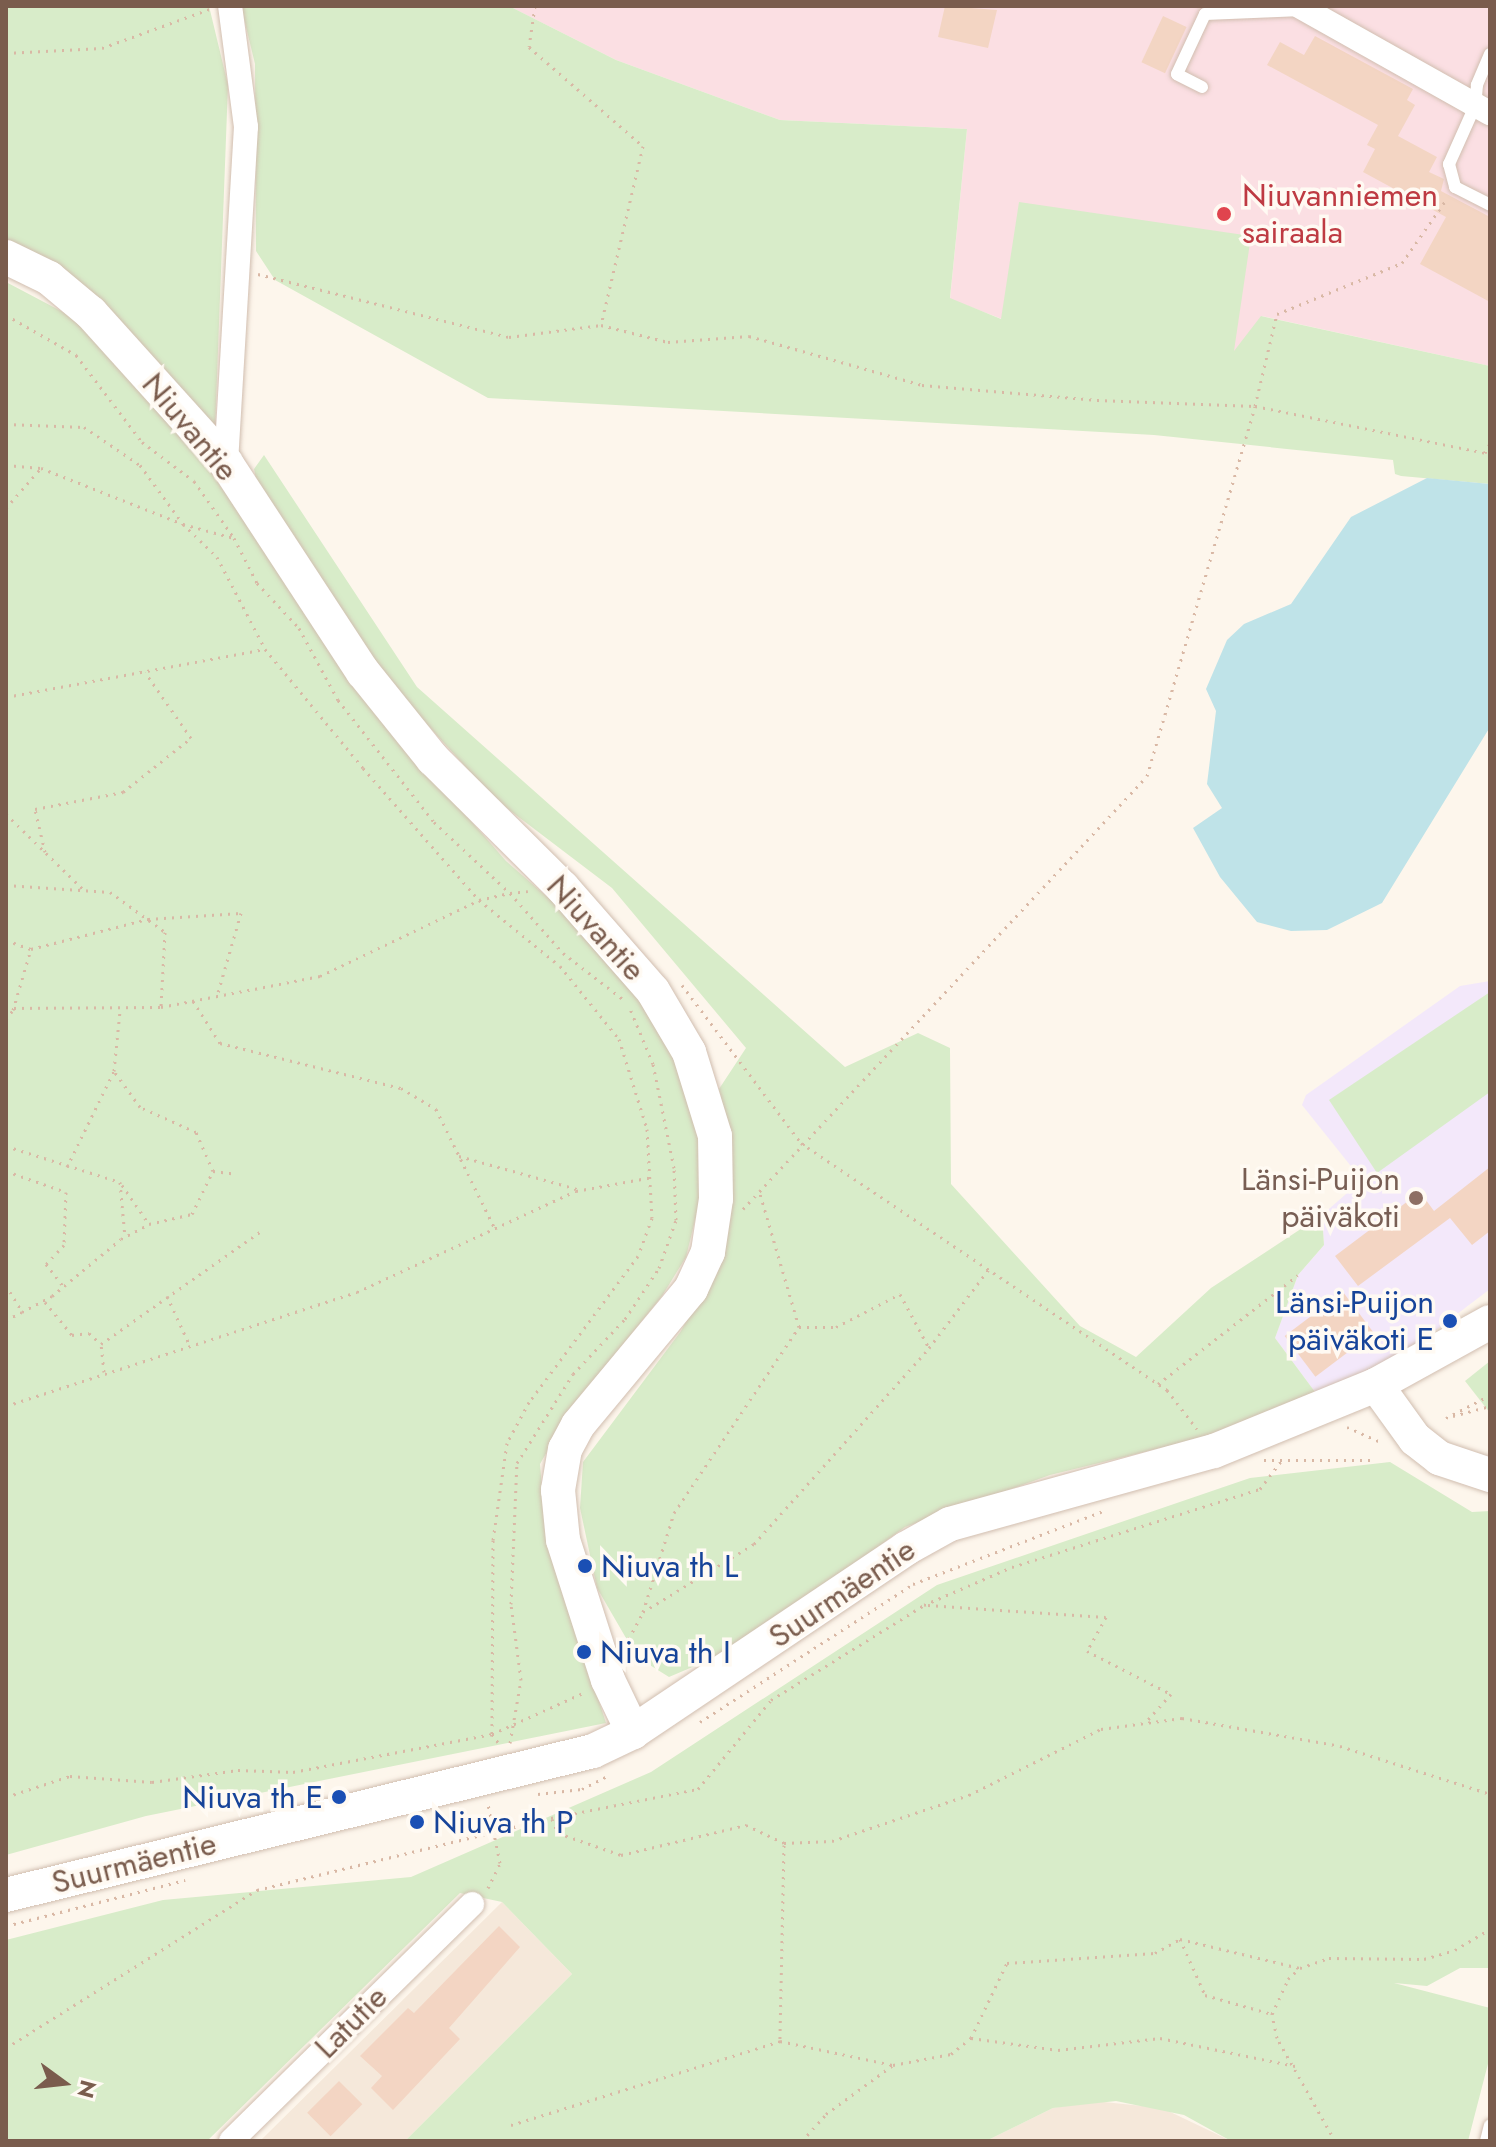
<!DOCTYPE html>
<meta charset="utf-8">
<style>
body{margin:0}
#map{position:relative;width:1496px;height:2147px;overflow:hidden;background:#fdf6ec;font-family:Jost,sans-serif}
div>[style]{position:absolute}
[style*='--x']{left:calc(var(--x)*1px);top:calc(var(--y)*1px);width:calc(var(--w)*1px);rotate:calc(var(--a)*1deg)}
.residential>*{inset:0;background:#f5e8da}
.education>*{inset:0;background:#f3e8fa}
.medical>*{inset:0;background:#fbdfe3}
.green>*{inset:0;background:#d8ecc9}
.water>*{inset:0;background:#bfe3e8}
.building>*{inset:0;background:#f3d5c3;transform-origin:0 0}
.path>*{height:3px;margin-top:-1.5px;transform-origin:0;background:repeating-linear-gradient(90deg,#d9b8a5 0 2px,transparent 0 8px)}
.roads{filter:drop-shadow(0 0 2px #d1beb0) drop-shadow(0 0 2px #d1beb0)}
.lane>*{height:12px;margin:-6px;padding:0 6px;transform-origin:6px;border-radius:6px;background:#fff}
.street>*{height:24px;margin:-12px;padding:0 12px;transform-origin:12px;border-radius:12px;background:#fff}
.secondary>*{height:34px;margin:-17px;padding:0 17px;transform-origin:17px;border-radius:17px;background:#fff}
.dots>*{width:22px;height:22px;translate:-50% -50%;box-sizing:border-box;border:4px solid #fffaf3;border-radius:50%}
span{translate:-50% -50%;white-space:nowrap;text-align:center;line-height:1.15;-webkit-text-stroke:7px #fffaf3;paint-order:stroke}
.health-label{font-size:32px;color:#be3a42}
.left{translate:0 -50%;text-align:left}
.street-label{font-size:32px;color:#7a5c4d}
.education-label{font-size:32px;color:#785e54}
.right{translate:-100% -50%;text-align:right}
.transit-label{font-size:32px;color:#164399}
.frame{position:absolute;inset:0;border:8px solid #7a5c4d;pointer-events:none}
.north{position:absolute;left:24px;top:2043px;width:80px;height:80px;-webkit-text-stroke:6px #fffaf3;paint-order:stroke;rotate:105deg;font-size:22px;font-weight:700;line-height:32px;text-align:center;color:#7a5c4d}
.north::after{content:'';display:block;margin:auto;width:28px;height:36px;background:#7a5c4d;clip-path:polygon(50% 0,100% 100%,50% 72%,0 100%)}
</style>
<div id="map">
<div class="residential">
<div style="clip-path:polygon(502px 1902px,572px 1974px,405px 2141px,260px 2141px)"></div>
<div style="clip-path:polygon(1094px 2101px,1162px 2108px,1231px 2141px,986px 2141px,1053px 2108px)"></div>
</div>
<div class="education">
<div style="clip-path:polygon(1490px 981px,1490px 1289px,1373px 1378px,1318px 1396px,1275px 1338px,1298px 1275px,1324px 1245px,1322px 1215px,1362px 1180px,1302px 1105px,1306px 1095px,1460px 986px)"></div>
</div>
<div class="medical">
<div style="clip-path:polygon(509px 6px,1490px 6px,1490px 366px,1262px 316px,1234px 353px,1002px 319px,950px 299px,967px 129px,780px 120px,616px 60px)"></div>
</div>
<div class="green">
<div style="clip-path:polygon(6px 6px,209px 6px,228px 85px,215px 430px,117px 317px,6px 242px)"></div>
<div style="clip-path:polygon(241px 6px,509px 6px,616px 60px,780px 120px,967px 129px,950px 298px,1001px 319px,1019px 202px,1251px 236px,1234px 351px,1261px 316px,1490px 366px,1490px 484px,1401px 476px,1395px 474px,1393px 460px,1154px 435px,488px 398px,275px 280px,256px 251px,255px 64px)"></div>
<div style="clip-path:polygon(6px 282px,78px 320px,210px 471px,380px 717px,506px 861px,571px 918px,629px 980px,669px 1037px,704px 1151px,699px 1204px,686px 1257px,662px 1296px,572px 1408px,540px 1464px,546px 1538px,606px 1723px,146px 1816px,6px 1855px)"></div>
<div style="clip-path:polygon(264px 455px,417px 687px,845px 1067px,918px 1033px,950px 1048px,951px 1184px,1080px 1326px,1136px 1357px,1211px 1288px,1322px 1215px,1324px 1245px,1298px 1275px,1275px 1338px,1318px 1396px,1226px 1432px,1050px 1475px,905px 1527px,792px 1610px,709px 1660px,669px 1677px,637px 1657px,597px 1588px,580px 1508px,583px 1462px,681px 1331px,714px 1269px,731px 1144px,719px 1089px,746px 1048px,612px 888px,496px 800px,381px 674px,258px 489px,254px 469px)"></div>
<div style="clip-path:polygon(1490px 992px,1490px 1092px,1377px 1173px,1329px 1100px)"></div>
<div style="clip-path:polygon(1490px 1361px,1490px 1413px,1465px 1381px)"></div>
<div style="clip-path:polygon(1390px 1462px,1472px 1512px,1490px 1511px,1490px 1968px,1460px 1968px,1427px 1986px,1394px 1983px,1490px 2008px,1490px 2056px,1468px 2141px,1231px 2141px,1184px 2115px,1116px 2101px,1053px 2108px,986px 2141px,405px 2141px,572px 1974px,502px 1902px,460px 1893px,207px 2141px,6px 2141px,6px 1940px,163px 1900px,411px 1877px,651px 1772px,937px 1585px,1250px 1478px)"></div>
</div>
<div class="water">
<div style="clip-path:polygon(1427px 478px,1490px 484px,1490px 727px,1382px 903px,1327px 930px,1291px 931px,1257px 922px,1220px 877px,1193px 828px,1222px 808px,1207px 784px,1216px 711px,1206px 689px,1227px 640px,1244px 624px,1291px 604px,1351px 517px)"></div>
</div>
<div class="building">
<div style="clip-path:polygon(945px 6px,997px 10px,988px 48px,938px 37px)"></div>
<div style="left:1163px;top:16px;width:26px;height:51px;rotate:25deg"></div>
<div style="clip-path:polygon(1315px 36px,1413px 89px,1407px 100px,1415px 105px,1398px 136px,1437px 157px,1429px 172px,1444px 179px,1441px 191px,1490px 217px,1490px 302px,1420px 264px,1446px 217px,1363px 172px,1375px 149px,1367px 145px,1378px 125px,1267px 65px,1280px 42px,1304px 55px)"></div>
<div style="clip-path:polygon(1490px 1167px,1490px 1231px,1472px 1245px,1450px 1218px,1358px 1286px,1335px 1256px,1420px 1192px,1434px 1211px)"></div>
<div style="left:1343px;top:1292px;width:51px;height:73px;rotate:53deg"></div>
<div style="clip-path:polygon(499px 1926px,520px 1947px,449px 2028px,460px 2039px,393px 2110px,371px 2088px,382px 2076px,360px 2056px,408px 2008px,414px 2013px)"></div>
<div style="left:339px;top:2081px;width:33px;height:45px;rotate:45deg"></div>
</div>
<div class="path">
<div style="--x:535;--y:6;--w:41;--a:98.3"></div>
<div style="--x:529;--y:47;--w:151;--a:41"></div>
<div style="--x:643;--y:146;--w:184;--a:103.2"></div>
<div style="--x:6;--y:53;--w:96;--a:-3"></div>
<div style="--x:102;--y:48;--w:115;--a:-19.9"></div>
<div style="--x:258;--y:274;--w:259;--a:14.1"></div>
<div style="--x:509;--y:337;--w:93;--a:-7.4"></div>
<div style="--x:601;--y:325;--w:69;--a:14.2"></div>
<div style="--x:668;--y:342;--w:81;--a:-4.2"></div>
<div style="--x:749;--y:336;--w:180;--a:15.8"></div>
<div style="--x:922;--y:385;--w:176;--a:4.9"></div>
<div style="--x:1097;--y:400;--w:158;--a:2.2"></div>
<div style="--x:1255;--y:406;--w:240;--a:11.5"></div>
<div style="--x:6;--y:315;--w:81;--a:29.7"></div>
<div style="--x:76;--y:355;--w:109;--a:52.8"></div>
<div style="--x:142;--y:442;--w:65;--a:36.9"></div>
<div style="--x:194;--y:481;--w:70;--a:54.9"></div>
<div style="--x:234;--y:538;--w:51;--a:62.9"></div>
<div style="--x:257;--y:583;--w:62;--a:47"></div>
<div style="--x:299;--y:628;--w:82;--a:61.6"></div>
<div style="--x:338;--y:700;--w:155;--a:51.8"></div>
<div style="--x:434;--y:822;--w:104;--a:43.1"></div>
<div style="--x:510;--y:893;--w:18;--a:-6"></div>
<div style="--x:6;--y:424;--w:78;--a:2.2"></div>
<div style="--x:84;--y:427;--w:68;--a:34.2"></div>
<div style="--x:140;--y:465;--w:73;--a:53.9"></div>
<div style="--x:183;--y:524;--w:47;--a:44.1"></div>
<div style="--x:217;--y:557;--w:104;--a:62.4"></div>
<div style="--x:265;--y:649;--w:154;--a:50.5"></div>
<div style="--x:363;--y:768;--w:176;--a:48.7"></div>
<div style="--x:479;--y:900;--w:104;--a:39.2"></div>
<div style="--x:560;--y:966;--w:94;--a:51.1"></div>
<div style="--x:619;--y:1039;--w:94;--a:72.7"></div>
<div style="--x:647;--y:1129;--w:89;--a:86.8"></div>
<div style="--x:652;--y:1218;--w:40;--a:110.2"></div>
<div style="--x:638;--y:1256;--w:182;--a:126.7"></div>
<div style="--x:529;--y:1402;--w:47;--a:118.2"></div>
<div style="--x:507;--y:1443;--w:98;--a:98.2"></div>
<div style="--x:493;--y:1540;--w:194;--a:90.3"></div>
<div style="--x:492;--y:1734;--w:14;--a:54"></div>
<div style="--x:1485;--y:453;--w:11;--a:-63"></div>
<div style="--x:6;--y:465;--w:35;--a:5"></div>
<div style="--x:41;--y:468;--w:153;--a:21.5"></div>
<div style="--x:183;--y:524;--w:53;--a:15.4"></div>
<div style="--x:6;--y:508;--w:53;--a:-48.8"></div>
<div style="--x:6;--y:697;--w:263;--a:-10.5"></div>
<div style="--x:6;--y:814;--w:109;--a:44.3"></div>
<div style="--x:45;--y:852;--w:44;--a:-103.1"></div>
<div style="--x:35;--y:809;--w:90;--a:-10.9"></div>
<div style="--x:123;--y:792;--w:87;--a:-38.5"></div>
<div style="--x:191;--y:738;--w:80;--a:-124.9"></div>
<div style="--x:6;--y:885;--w:104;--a:3.9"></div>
<div style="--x:110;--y:892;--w:68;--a:36"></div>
<div style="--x:165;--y:932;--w:75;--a:93.1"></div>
<div style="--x:6;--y:940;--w:27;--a:20"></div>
<div style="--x:31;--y:949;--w:121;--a:-14.4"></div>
<div style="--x:148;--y:919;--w:93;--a:-3.7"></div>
<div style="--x:241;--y:913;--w:86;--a:106.1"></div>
<div style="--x:682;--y:985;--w:198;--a:53"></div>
<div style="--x:801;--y:1143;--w:442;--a:34"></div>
<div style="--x:1167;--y:1390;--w:49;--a:52.4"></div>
<div style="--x:193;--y:1001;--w:50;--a:57.3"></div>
<div style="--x:220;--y:1043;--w:187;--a:14"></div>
<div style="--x:401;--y:1088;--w:41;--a:31"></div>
<div style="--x:436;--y:1109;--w:134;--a:63.8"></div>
<div style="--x:6;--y:1008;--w:155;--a:-0.4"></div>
<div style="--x:161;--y:1007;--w:162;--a:-11"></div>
<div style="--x:320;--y:976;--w:176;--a:-25.5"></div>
<div style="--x:479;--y:900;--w:32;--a:-13"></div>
<div style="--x:510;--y:893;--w:80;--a:48.5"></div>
<div style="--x:563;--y:953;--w:77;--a:37.6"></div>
<div style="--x:6;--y:1019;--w:11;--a:-52"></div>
<div style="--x:13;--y:1010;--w:64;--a:-73.6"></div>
<div style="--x:6;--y:1146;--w:120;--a:17.5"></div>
<div style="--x:120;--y:1182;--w:55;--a:84.8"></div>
<div style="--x:459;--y:1156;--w:123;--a:15.6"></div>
<div style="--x:67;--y:1167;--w:107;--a:-63.9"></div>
<div style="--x:6;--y:1171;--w:64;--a:19.3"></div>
<div style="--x:66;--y:1192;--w:53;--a:92.2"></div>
<div style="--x:64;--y:1245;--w:26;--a:133"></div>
<div style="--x:46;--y:1264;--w:28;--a:52"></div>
<div style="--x:213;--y:1171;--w:23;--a:7"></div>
<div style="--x:122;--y:1185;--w:47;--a:55.3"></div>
<div style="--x:743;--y:1209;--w:592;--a:-46.98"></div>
<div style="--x:1147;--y:776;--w:385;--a:-73.7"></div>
<div style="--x:1255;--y:406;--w:95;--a:-76.6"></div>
<div style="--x:1277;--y:314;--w:135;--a:-22.2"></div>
<div style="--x:1402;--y:263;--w:77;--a:-55.1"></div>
<div style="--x:6;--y:1285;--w:31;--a:59"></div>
<div style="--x:22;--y:1312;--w:18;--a:153"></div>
<div style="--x:167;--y:1296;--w:55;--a:65.3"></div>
<div style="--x:45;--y:1302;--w:43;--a:50.7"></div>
<div style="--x:72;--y:1335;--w:17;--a:-7"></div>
<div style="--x:89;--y:1333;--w:16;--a:43"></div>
<div style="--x:22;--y:1312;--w:34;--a:-28"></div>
<div style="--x:52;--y:1296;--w:89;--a:-39.6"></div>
<div style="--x:121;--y:1239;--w:32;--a:-28"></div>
<div style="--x:149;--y:1224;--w:44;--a:-13.1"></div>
<div style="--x:192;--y:1214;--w:48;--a:-64"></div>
<div style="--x:213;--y:1171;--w:43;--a:-113.6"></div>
<div style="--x:196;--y:1132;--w:61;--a:-155.9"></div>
<div style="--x:140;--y:1107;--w:44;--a:-125.8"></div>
<div style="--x:114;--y:1071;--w:60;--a:-84.3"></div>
<div style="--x:799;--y:1327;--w:37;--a:0"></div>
<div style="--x:836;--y:1327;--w:72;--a:-27.3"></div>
<div style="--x:900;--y:1294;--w:59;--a:61.7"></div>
<div style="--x:104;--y:1372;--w:28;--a:-96"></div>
<div style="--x:101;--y:1344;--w:196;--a:-35.2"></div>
<div style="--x:1158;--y:1384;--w:177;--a:-37.9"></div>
<div style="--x:6;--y:1406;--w:369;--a:-18"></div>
<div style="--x:357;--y:1292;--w:241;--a:-24.8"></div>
<div style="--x:576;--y:1191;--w:78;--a:-10.3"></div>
<div style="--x:1453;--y:1416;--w:38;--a:-15"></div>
<div style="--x:1446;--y:1418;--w:50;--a:-27.6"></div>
<div style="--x:1347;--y:1427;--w:39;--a:24"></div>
<div style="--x:1264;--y:1460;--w:112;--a:0"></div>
<div style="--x:928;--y:1605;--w:178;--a:3.9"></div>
<div style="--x:1106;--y:1617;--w:39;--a:119"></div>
<div style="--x:1087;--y:1651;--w:94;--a:27.1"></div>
<div style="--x:1171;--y:1694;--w:38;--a:132"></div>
<div style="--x:643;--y:1612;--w:130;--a:-31.5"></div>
<div style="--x:754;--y:1544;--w:263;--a:-48.2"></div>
<div style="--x:929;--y:1348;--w:99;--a:-52.8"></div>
<div style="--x:625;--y:1646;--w:38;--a:-62"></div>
<div style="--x:643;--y:1612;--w:104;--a:-72.6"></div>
<div style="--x:674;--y:1513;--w:224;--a:-56.1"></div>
<div style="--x:799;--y:1327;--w:143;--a:-106.3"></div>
<div style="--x:700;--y:1722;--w:254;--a:-32.9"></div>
<div style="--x:913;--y:1584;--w:207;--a:-21"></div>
<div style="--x:510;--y:1743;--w:64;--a:-80.1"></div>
<div style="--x:521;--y:1680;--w:77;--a:-97.5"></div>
<div style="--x:511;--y:1604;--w:141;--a:-87.6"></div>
<div style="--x:517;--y:1463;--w:105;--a:-57.8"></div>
<div style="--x:573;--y:1374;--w:76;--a:-46.6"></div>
<div style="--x:625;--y:1319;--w:61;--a:-56.3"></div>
<div style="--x:659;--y:1268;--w:51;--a:-70.5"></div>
<div style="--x:676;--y:1220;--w:52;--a:-92.2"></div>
<div style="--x:674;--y:1168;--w:106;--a:-101.4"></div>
<div style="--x:653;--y:1064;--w:63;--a:-112.5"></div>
<div style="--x:538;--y:1794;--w:44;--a:-6.5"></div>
<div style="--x:582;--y:1789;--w:28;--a:-27"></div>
<div style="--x:6;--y:1797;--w:67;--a:-18.2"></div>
<div style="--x:70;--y:1776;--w:82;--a:4.2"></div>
<div style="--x:152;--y:1782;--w:87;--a:-7.9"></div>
<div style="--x:238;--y:1770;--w:55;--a:2.1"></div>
<div style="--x:293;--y:1772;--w:203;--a:-10.8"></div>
<div style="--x:492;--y:1734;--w:102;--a:-24.3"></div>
<div style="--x:552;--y:1819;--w:15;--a:67"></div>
<div style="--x:558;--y:1833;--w:67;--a:19.2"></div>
<div style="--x:621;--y:1855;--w:129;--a:-13.5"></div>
<div style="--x:746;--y:1825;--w:42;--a:25.3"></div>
<div style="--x:784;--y:1843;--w:48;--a:-2.4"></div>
<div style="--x:832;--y:1841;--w:145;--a:-18.6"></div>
<div style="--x:969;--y:1795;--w:148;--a:-26.6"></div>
<div style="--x:1101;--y:1729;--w:82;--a:-7.7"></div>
<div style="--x:1182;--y:1718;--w:160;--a:10"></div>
<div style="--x:1340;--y:1746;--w:157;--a:17.7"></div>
<div style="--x:784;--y:1845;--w:196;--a:91.2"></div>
<div style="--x:780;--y:2041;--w:116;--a:12"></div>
<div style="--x:893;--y:2065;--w:59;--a:-10.7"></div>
<div style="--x:951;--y:2054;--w:26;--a:-39"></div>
<div style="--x:971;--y:2038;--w:83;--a:-64.4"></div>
<div style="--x:1007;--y:1963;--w:148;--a:-3.9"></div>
<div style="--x:1155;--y:1953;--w:29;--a:-29"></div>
<div style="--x:1180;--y:1939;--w:123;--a:13.6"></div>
<div style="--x:488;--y:1888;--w:28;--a:-64"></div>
<div style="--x:500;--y:1863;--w:60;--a:-101.5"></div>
<div style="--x:6;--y:1926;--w:185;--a:-14.4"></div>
<div style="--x:1180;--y:1939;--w:61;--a:65.9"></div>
<div style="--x:1205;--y:1995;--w:70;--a:15.8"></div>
<div style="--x:971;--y:2038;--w:88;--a:7.9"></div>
<div style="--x:1058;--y:2050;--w:103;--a:-6.7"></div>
<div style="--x:1160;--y:2038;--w:138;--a:11.7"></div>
<div style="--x:6;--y:2048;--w:297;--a:-32.2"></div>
<div style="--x:257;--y:1890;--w:303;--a:-13.8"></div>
<div style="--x:551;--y:1818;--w:150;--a:-11.2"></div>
<div style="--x:698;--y:1789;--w:115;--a:-50.6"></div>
<div style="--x:771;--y:1700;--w:180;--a:-31.8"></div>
<div style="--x:924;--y:1605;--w:96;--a:-23.4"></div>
<div style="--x:1012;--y:1567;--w:260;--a:-17.5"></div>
<div style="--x:1260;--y:1489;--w:35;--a:-53"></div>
<div style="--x:511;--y:2125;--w:282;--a:-17.3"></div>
<div style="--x:802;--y:2141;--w:36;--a:-48"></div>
<div style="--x:826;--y:2114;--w:83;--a:-36.2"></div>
<div style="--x:1335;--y:2141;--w:118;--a:-119.4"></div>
<div style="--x:1277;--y:2038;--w:25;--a:-102"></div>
<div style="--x:1272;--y:2014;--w:38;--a:-65"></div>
<div style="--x:1288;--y:1979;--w:16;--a:-43"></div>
<div style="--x:1300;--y:1968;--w:31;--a:-19"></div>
<div style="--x:1329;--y:1958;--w:95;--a:0.6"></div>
<div style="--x:1424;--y:1959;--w:32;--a:-16"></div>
<div style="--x:1455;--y:1950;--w:41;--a:-31"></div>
</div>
<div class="roads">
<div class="lane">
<div style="--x:1490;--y:54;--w:34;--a:113"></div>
<div style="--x:1477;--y:85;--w:21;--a:95"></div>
<div style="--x:1475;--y:106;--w:64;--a:114.1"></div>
<div style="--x:1449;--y:164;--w:24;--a:75"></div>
<div style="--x:1455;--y:187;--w:39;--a:27"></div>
<div style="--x:1202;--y:87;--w:28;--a:-153"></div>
<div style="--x:1177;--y:74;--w:66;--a:-65"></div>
<div style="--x:1205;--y:14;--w:97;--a:-2.4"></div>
<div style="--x:1486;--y:2141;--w:16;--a:-76"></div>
</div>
<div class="street">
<div style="--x:1299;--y:6;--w:219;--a:29.3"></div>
<div style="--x:226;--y:463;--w:337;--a:-86.6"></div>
<div style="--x:246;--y:127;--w:122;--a:-97.5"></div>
<div style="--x:231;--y:2141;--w:338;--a:-44.5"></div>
</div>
<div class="secondary">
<div style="--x:6;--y:257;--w:48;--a:26"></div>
<div style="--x:49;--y:278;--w:55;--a:39.8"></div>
<div style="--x:91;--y:313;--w:202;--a:48"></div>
<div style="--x:226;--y:463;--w:250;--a:56.8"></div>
<div style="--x:363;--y:672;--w:112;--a:51.2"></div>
<div style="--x:433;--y:759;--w:182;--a:44.8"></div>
<div style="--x:562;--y:887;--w:138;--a:48.8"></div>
<div style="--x:653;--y:991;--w:71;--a:59.5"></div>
<div style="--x:689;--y:1052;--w:88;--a:72.8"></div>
<div style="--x:715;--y:1136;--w:63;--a:89.1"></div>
<div style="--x:716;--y:1199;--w:54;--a:98.6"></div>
<div style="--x:708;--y:1252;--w:41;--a:114.7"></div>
<div style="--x:691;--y:1289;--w:177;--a:129.7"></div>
<div style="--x:578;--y:1425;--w:27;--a:118"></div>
<div style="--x:565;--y:1449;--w:42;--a:99.7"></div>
<div style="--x:558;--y:1490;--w:50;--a:84.3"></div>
<div style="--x:563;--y:1540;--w:147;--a:72.2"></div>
<div style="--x:608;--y:1680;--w:58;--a:64.3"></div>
<div style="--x:1376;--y:1385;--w:67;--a:54.2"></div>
<div style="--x:1415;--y:1439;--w:31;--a:38"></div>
<div style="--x:1439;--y:1458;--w:54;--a:18.4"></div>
<div style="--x:6;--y:1895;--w:604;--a:-13.78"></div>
<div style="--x:593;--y:1751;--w:44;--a:-25.4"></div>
<div style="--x:633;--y:1732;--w:328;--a:-33.9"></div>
<div style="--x:905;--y:1549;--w:51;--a:-29.1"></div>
<div style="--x:950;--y:1524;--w:274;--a:-15.5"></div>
<div style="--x:1214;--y:1451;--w:175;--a:-22.2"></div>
<div style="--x:1376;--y:1385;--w:130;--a:-28.9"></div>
</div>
</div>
<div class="dots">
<div style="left:1224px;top:214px;background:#e0444e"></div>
<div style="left:1416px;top:1198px;background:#8d6e63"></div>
<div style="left:1450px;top:1321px;background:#1a4fb4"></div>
<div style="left:585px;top:1566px;background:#1a4fb4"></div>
<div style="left:584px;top:1652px;background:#1a4fb4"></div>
<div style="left:339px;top:1797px;background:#1a4fb4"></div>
<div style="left:417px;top:1822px;background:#1a4fb4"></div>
</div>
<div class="health-label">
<span class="left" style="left:1242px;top:214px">Niuvanniemen<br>sairaala</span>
</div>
<div class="street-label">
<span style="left:190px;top:427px;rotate:50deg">Niuvantie</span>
<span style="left:596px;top:928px;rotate:48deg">Niuvantie</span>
<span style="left:842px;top:1593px;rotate:-34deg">Suurmäentie</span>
<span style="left:134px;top:1863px;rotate:-14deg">Suurmäentie</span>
<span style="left:351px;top:2022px;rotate:-45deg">Latutie</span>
</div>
<div class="education-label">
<span class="right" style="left:1400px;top:1198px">Länsi-Puijon<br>päiväkoti</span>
</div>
<div class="transit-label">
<span class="right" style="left:1434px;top:1321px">Länsi-Puijon<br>päiväkoti E</span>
<span class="left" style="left:601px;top:1566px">Niuva th L</span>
<span class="left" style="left:600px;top:1652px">Niuva th I</span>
<span class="right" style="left:323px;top:1797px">Niuva th E</span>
<span class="left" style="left:433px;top:1822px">Niuva th P</span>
</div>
<div class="frame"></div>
<div class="north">N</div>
</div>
